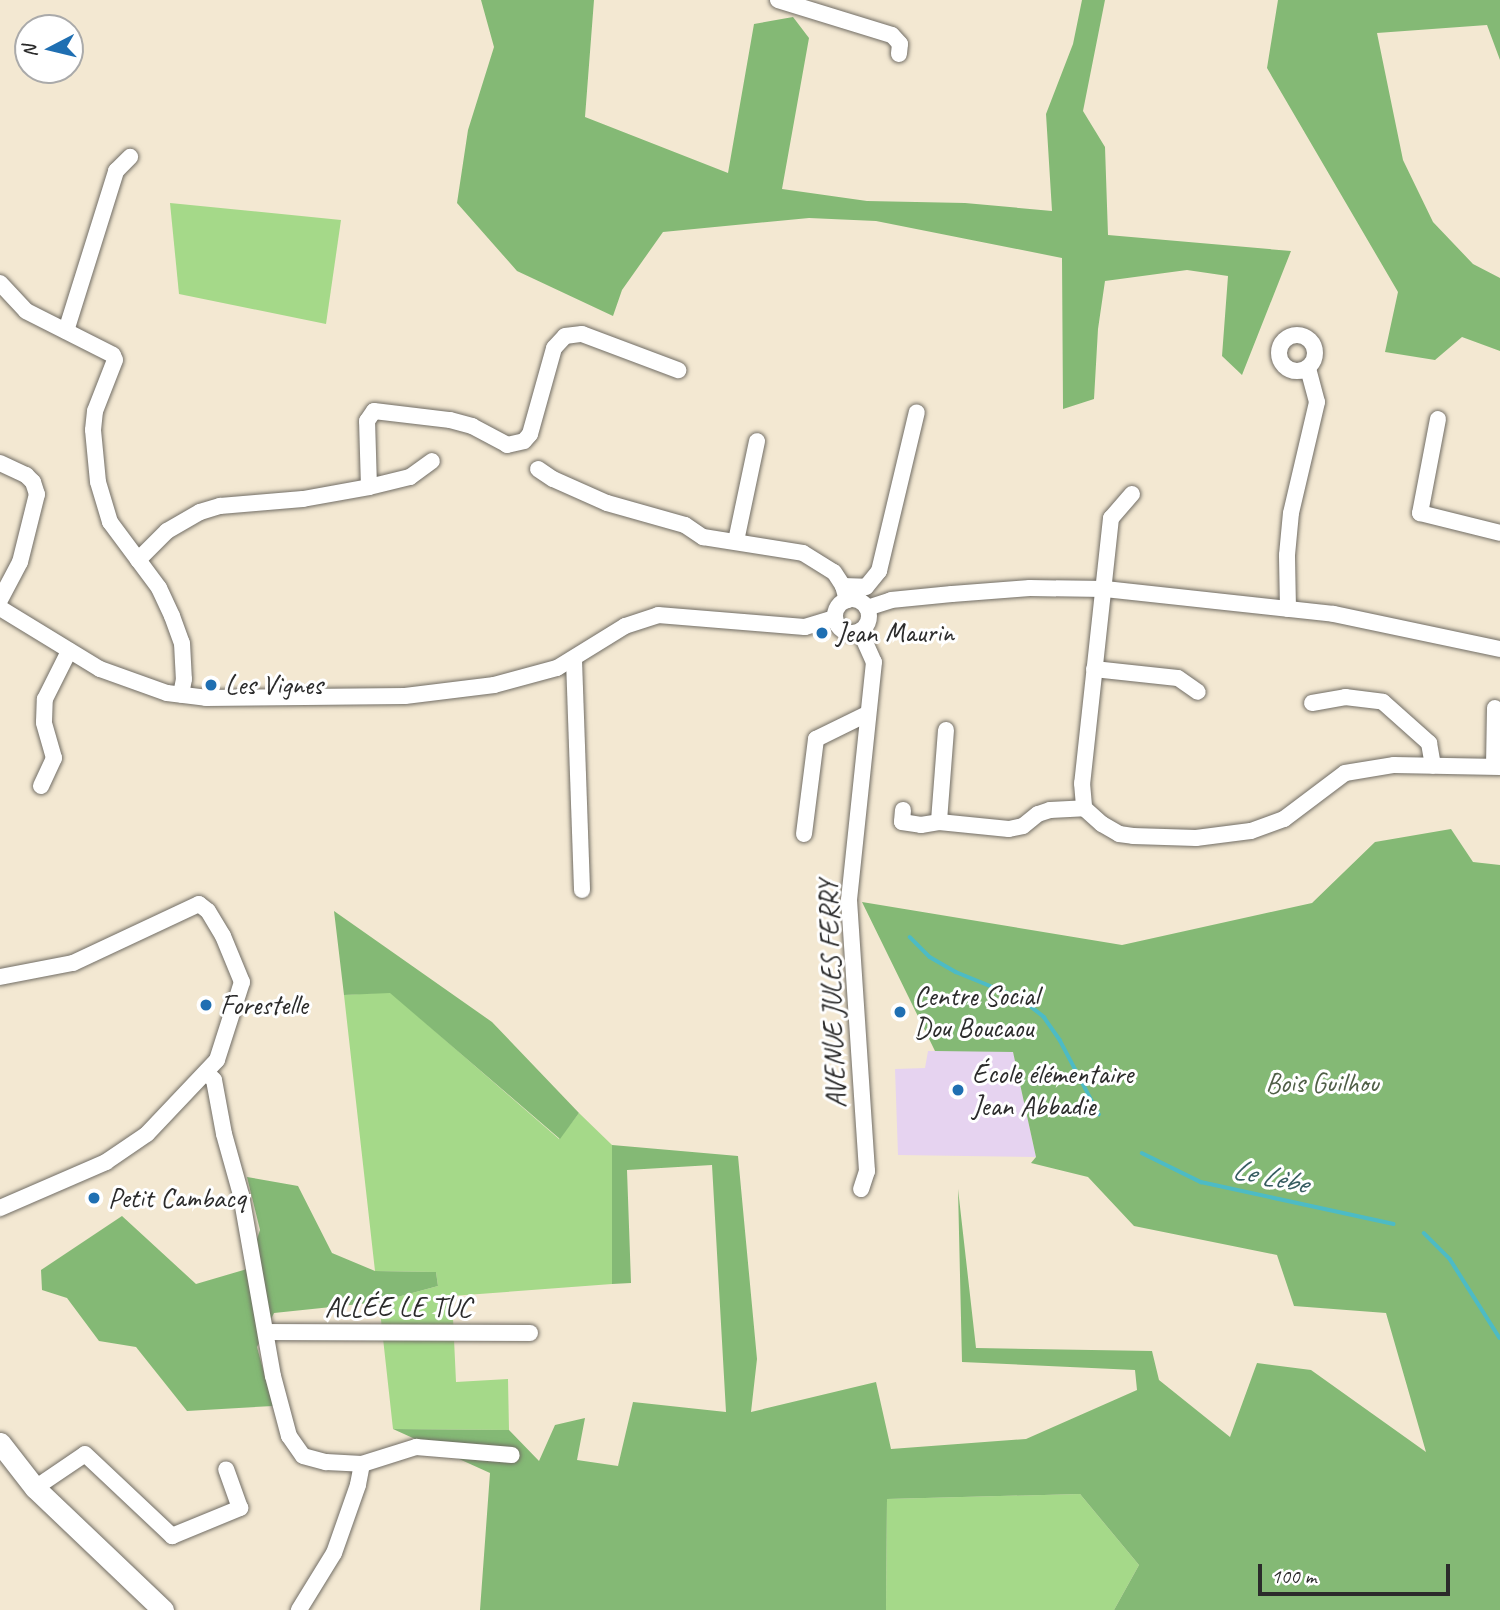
<!DOCTYPE html>
<meta charset="utf-8">
<style>
body{margin:0}
#map{position:relative;width:1500px;height:1610px;overflow:hidden;background:#f3e8d2;font-family:Caveat,sans-serif}
div>[style]{position:absolute}
[style*='--x']{left:calc(var(--x)*1px);top:calc(var(--y)*1px);width:calc(var(--w)*1px);rotate:calc(var(--a)*1deg)}
.built>*{inset:0;background:#e6d3f0}
.green>*{inset:0;background:#a5d989}
.forest>*{inset:0;background:#84b975}
.stream>*{height:3.5px;margin:-1.75px;padding:0 1.75px;transform-origin:1.75px;border-radius:1.75px;background:#4dbbc5}
.roads{filter:drop-shadow(0 0 2px #716d65) drop-shadow(0 0 2px #716d65)}
.street>*{height:16px;margin:-8px;padding:0 8px;transform-origin:8px;border-radius:8px;background:#fff}
.street>.ring{margin:-8px;padding:0;box-sizing:content-box;background:none;border:16px solid #fff;border-radius:50%}
.secondary>*{height:21px;margin:-10.5px;padding:0 10.5px;transform-origin:10.5px;border-radius:10.5px;background:#fff}
.dots>*{width:19px;height:19px;translate:-50% -50%;box-sizing:border-box;border:4px solid #fff;border-radius:50%}
span{translate:-50% -50%;white-space:nowrap;text-align:center;line-height:1.15;-webkit-text-stroke:6px #fff;paint-order:stroke}
.poi-label{font-size:28px;color:#2b2b2b}
.left{translate:0 -50%;text-align:left}
.street-label{font-size:28px;color:#2b2b2b}
.park-label{font-size:28px;color:#505f47}
.water-label{font-size:30px;color:#375d61;font-style:italic}
.north{position:absolute;left:14px;top:14px;width:70px;height:70px;box-sizing:border-box;background:#fff;border:2px solid #aaa;border-radius:50%;rotate:263deg;font-size:19px;font-weight:700;line-height:28px;text-align:center;color:#2b2b2b}
.north::after{content:'';display:block;margin:auto;width:24px;height:32px;background:#1f6fb2;clip-path:polygon(50% 0,100% 100%,50% 72%,0 100%)}
.scale{position:absolute;left:1258px;top:1564px;width:192px;height:32px;box-sizing:border-box;border:4px solid #2b2b2b;border-top:0;padding-left:9px;font-size:21px;line-height:24px;white-space:nowrap;color:#2b2b2b;-webkit-text-stroke:5px #fff;paint-order:stroke}
</style>
<div id="map">
<div class="built">
<div style="clip-path:polygon(928px 1051px,1013px 1051px,1036px 1157px,898px 1155px,895px 1069px,925px 1068px)"></div>
</div>
<div class="green">
<div style="clip-path:polygon(170px 203px,341px 220px,326px 324px,179px 294px)"></div>
<div style="clip-path:polygon(390px 992px,559px 1139px,579px 1113px,612px 1145px,612px 1284px,452px 1296px,456px 1382px,508px 1379px,509px 1430px,393px 1429px,379px 1302px,438px 1286px,436px 1272px,375px 1271px,344px 995px)"></div>
<div style="clip-path:polygon(1080px 1494px,1139px 1565px,1114px 1610px,886px 1610px,887px 1499px)"></div>
</div>
<div class="forest">
<div style="clip-path:polygon(481px 0,594px 0,585px 117px,728px 173px,754px 24px,793px 17px,809px 38px,782px 189px,867px 201px,965px 203px,1052px 211px,1046px 114px,1073px 44px,1082px 0,1105px 0,1083px 111px,1105px 147px,1108px 235px,1291px 251px,1242px 375px,1222px 356px,1228px 276px,1187px 270px,1105px 281px,1098px 329px,1094px 399px,1063px 409px,1062px 258px,876px 221px,809px 218px,663px 232px,622px 290px,613px 316px,517px 271px,457px 203px,468px 130px,494px 47px)"></div>
<div style="clip-path:polygon(1278px 0,1500px 0,1500px 60px,1487px 25px,1377px 33px,1403px 160px,1433px 222px,1473px 264px,1500px 278px,1500px 351px,1462px 337px,1435px 360px,1385px 352px,1398px 292px,1267px 68px)"></div>
<div style="clip-path:polygon(1451px 829px,1473px 862px,1500px 865px,1500px 1610px,1114px 1610px,1139px 1565px,1080px 1494px,887px 1499px,886px 1610px,480px 1610px,490px 1473px,393px 1429px,509px 1430px,539px 1461px,555px 1425px,585px 1418px,577px 1460px,618px 1466px,633px 1402px,726px 1412px,712px 1165px,627px 1170px,631px 1283px,612px 1284px,612px 1145px,738px 1156px,757px 1359px,751px 1412px,876px 1382px,891px 1449px,1026px 1439px,1137px 1390px,1135px 1370px,962px 1362px,958px 1189px,976px 1348px,1152px 1351px,1159px 1380px,1230px 1437px,1257px 1363px,1311px 1370px,1426px 1452px,1386px 1313px,1294px 1306px,1277px 1255px,1134px 1226px,1088px 1177px,1031px 1163px,1036px 1157px,1013px 1052px,935px 1051px,862px 902px,1122px 945px,1312px 903px,1375px 842px)"></div>
<div style="clip-path:polygon(334px 911px,492px 1022px,579px 1113px,560px 1139px,390px 993px,344px 995px)"></div>
<div style="clip-path:polygon(247px 1177px,298px 1186px,332px 1253px,375px 1271px,436px 1272px,438px 1286px,379px 1302px,274px 1313px,257px 1347px,273px 1406px,187px 1411px,136px 1347px,99px 1341px,67px 1298px,42px 1290px,41px 1270px,122px 1216px,196px 1284px,247px 1269px,260px 1230px)"></div>
</div>
<div class="stream">
<div style="--x:910;--y:937;--w:28;--a:45"></div>
<div style="--x:930;--y:957;--w:30;--a:30"></div>
<div style="--x:956;--y:972;--w:69;--a:22.1"></div>
<div style="--x:1020;--y:998;--w:31;--a:38"></div>
<div style="--x:1044;--y:1017;--w:28;--a:55"></div>
<div style="--x:1060;--y:1040;--w:84;--a:62.2"></div>
<div style="--x:1142;--y:1153;--w:66;--a:26.2"></div>
<div style="--x:1201;--y:1182;--w:197;--a:12.3"></div>
<div style="--x:1424;--y:1233;--w:37;--a:45"></div>
<div style="--x:1450;--y:1259;--w:93;--a:57.7"></div>
</div>
<div class="roads">
<div class="street">
<div style="--x:778;--y:0;--w:119;--a:17.1"></div>
<div style="--x:892;--y:35;--w:12;--a:48"></div>
<div style="--x:900;--y:44;--w:10;--a:96"></div>
<div style="--x:0;--y:283;--w:38;--a:47"></div>
<div style="--x:26;--y:311;--w:97;--a:26.8"></div>
<div style="--x:113;--y:355;--w:5;--a:68"></div>
<div style="--x:115;--y:360;--w:55;--a:111.4"></div>
<div style="--x:95;--y:411;--w:19;--a:96"></div>
<div style="--x:93;--y:430;--w:52;--a:84.5"></div>
<div style="--x:98;--y:482;--w:42;--a:73.3"></div>
<div style="--x:110;--y:522;--w:82;--a:53.4"></div>
<div style="--x:159;--y:588;--w:31;--a:65"></div>
<div style="--x:172;--y:616;--w:29;--a:70"></div>
<div style="--x:182;--y:643;--w:36;--a:87"></div>
<div style="--x:184;--y:679;--w:16;--a:101"></div>
<div style="--x:66;--y:331;--w:168;--a:-72.6"></div>
<div style="--x:116;--y:171;--w:20;--a:-45"></div>
<div class="ring" style="left:1279px;top:335px;width:20px;height:20px"></div>
<div style="--x:1438;--y:419;--w:96;--a:100.8"></div>
<div style="--x:1420;--y:513;--w:82;--a:14"></div>
<div style="--x:0;--y:463;--w:29;--a:25"></div>
<div style="--x:26;--y:475;--w:10;--a:45"></div>
<div style="--x:33;--y:482;--w:13;--a:72"></div>
<div style="--x:37;--y:494;--w:70;--a:104"></div>
<div style="--x:20;--y:562;--w:43;--a:117.8"></div>
<div style="--x:538;--y:469;--w:18;--a:34"></div>
<div style="--x:553;--y:479;--w:59;--a:24"></div>
<div style="--x:607;--y:503;--w:81;--a:15.8"></div>
<div style="--x:685;--y:525;--w:22;--a:34"></div>
<div style="--x:703;--y:537;--w:101;--a:9.1"></div>
<div style="--x:803;--y:553;--w:36;--a:32"></div>
<div style="--x:834;--y:572;--w:17;--a:57"></div>
<div style="--x:843;--y:586;--w:15;--a:74"></div>
<div style="--x:369;--y:487;--w:66;--a:-91.7"></div>
<div style="--x:367;--y:421;--w:12;--a:-55"></div>
<div style="--x:374;--y:411;--w:77;--a:6.8"></div>
<div style="--x:450;--y:420;--w:23;--a:15"></div>
<div style="--x:472;--y:426;--w:40;--a:28"></div>
<div style="--x:507;--y:445;--w:17;--a:-13"></div>
<div style="--x:524;--y:441;--w:9;--a:-49"></div>
<div style="--x:530;--y:434;--w:89;--a:-74.4"></div>
<div style="--x:554;--y:348;--w:16;--a:-47"></div>
<div style="--x:565;--y:336;--w:17;--a:-7"></div>
<div style="--x:582;--y:334;--w:103;--a:20.6"></div>
<div style="--x:1132;--y:494;--w:32;--a:131"></div>
<div style="--x:1111;--y:518;--w:267;--a:96.2"></div>
<div style="--x:1082;--y:783;--w:25;--a:85"></div>
<div style="--x:1084;--y:808;--w:24;--a:42"></div>
<div style="--x:1102;--y:824;--w:20;--a:30"></div>
<div style="--x:1119;--y:834;--w:14;--a:8"></div>
<div style="--x:1133;--y:836;--w:63;--a:1.8"></div>
<div style="--x:1196;--y:838;--w:55;--a:-7.3"></div>
<div style="--x:1251;--y:831;--w:35;--a:-20"></div>
<div style="--x:1284;--y:819;--w:76;--a:-37"></div>
<div style="--x:1345;--y:773;--w:50;--a:-9.3"></div>
<div style="--x:1394;--y:765;--w:106;--a:1.1"></div>
<div style="--x:736;--y:541;--w:102;--a:-78.1"></div>
<div style="--x:138;--y:560;--w:41;--a:-45"></div>
<div style="--x:167;--y:531;--w:38;--a:-30"></div>
<div style="--x:200;--y:512;--w:21;--a:-17"></div>
<div style="--x:220;--y:506;--w:83;--a:-4.8"></div>
<div style="--x:303;--y:499;--w:67;--a:-10.3"></div>
<div style="--x:369;--y:487;--w:42;--a:-13.7"></div>
<div style="--x:410;--y:477;--w:27;--a:-36"></div>
<div style="--x:843;--y:586;--w:23;--a:2"></div>
<div style="--x:866;--y:587;--w:21;--a:-51"></div>
<div style="--x:879;--y:571;--w:163;--a:-76.6"></div>
<div class="ring" style="left:835px;top:599px;width:18px;height:18px"></div>
<div style="--x:0;--y:608;--w:117;--a:31.4"></div>
<div style="--x:100;--y:669;--w:71;--a:19.7"></div>
<div style="--x:167;--y:693;--w:39;--a:7"></div>
<div style="--x:206;--y:698;--w:199;--a:-0.6"></div>
<div style="--x:405;--y:696;--w:90;--a:-7"></div>
<div style="--x:494;--y:685;--w:65;--a:-15.1"></div>
<div style="--x:557;--y:668;--w:80;--a:-31.7"></div>
<div style="--x:625;--y:626;--w:35;--a:-18"></div>
<div style="--x:658;--y:615;--w:147;--a:4.7"></div>
<div style="--x:805;--y:627;--w:31;--a:-17"></div>
<div style="--x:867;--y:608;--w:25;--a:-18"></div>
<div style="--x:891;--y:600;--w:61;--a:-5.6"></div>
<div style="--x:952;--y:594;--w:78;--a:-4.4"></div>
<div style="--x:1030;--y:588;--w:75;--a:0.8"></div>
<div style="--x:1105;--y:589;--w:230;--a:6.2"></div>
<div style="--x:1334;--y:614;--w:170;--a:11.9"></div>
<div style="--x:1288;--y:609;--w:54;--a:-91.1"></div>
<div style="--x:1287;--y:555;--w:42;--a:-84.6"></div>
<div style="--x:1291;--y:513;--w:114;--a:-76.8"></div>
<div style="--x:1317;--y:402;--w:35;--a:-105"></div>
<div style="--x:860;--y:631;--w:34;--a:66"></div>
<div style="--x:874;--y:662;--w:239;--a:96"></div>
<div style="--x:849;--y:900;--w:272;--a:86.2"></div>
<div style="--x:867;--y:1171;--w:19;--a:108"></div>
<div style="--x:574;--y:660;--w:230;--a:88"></div>
<div style="--x:1094;--y:669;--w:84;--a:6.1"></div>
<div style="--x:1178;--y:678;--w:24;--a:35"></div>
<div style="--x:1312;--y:703;--w:34;--a:-10"></div>
<div style="--x:1345;--y:697;--w:38;--a:7"></div>
<div style="--x:1383;--y:702;--w:62;--a:41.7"></div>
<div style="--x:1429;--y:743;--w:23;--a:80"></div>
<div style="--x:946;--y:730;--w:92;--a:94.4"></div>
<div style="--x:939;--y:822;--w:70;--a:5.7"></div>
<div style="--x:1009;--y:829;--w:14;--a:-12"></div>
<div style="--x:1023;--y:826;--w:19;--a:-39"></div>
<div style="--x:1038;--y:814;--w:13;--a:-18"></div>
<div style="--x:1050;--y:810;--w:34;--a:-3"></div>
<div style="--x:1494;--y:766;--w:58;--a:-89"></div>
<div style="--x:41;--y:786;--w:31;--a:-65"></div>
<div style="--x:54;--y:758;--w:37;--a:-106"></div>
<div style="--x:44;--y:722;--w:23;--a:-88"></div>
<div style="--x:45;--y:699;--w:54;--a:-63.4"></div>
<div style="--x:903;--y:810;--w:12;--a:95"></div>
<div style="--x:902;--y:822;--w:19;--a:9"></div>
<div style="--x:921;--y:825;--w:18;--a:-9"></div>
<div style="--x:804;--y:834;--w:96;--a:-82.8"></div>
<div style="--x:816;--y:739;--w:57;--a:-26.1"></div>
<div style="--x:0;--y:977;--w:74;--a:-10.9"></div>
<div style="--x:73;--y:963;--w:139;--a:-25.1"></div>
<div style="--x:199;--y:904;--w:11;--a:38"></div>
<div style="--x:208;--y:911;--w:29;--a:59"></div>
<div style="--x:223;--y:936;--w:50;--a:67.6"></div>
<div style="--x:242;--y:982;--w:82;--a:107.8"></div>
<div style="--x:217;--y:1060;--w:102;--a:133.4"></div>
<div style="--x:147;--y:1134;--w:50;--a:145.7"></div>
<div style="--x:106;--y:1162;--w:116;--a:156.5"></div>
<div style="--x:207;--y:1073;--w:10;--a:45"></div>
<div style="--x:214;--y:1080;--w:55;--a:79.5"></div>
<div style="--x:224;--y:1134;--w:63;--a:74.4"></div>
<div style="--x:241;--y:1195;--w:184;--a:80"></div>
<div style="--x:273;--y:1376;--w:62;--a:75.1"></div>
<div style="--x:289;--y:1436;--w:24;--a:55"></div>
<div style="--x:303;--y:1456;--w:24;--a:15"></div>
<div style="--x:326;--y:1462;--w:36;--a:3"></div>
<div style="--x:362;--y:1464;--w:21;--a:101"></div>
<div style="--x:358;--y:1485;--w:72;--a:109.4"></div>
<div style="--x:334;--y:1553;--w:67;--a:121.6"></div>
<div style="--x:266;--y:1332;--w:264;--a:0.2"></div>
<div style="--x:362;--y:1464;--w:57;--a:-17.5"></div>
<div style="--x:416;--y:1447;--w:96;--a:4.8"></div>
<div style="--x:35;--y:1488;--w:60;--a:-34.2"></div>
<div style="--x:85;--y:1454;--w:120;--a:43.3"></div>
<div style="--x:172;--y:1536;--w:74;--a:-22.4"></div>
<div style="--x:240;--y:1508;--w:41;--a:-109.7"></div>
</div>
<div class="secondary">
<div style="--x:0;--y:1443;--w:57;--a:52.1"></div>
<div style="--x:35;--y:1488;--w:177;--a:43.6"></div>
</div>
</div>
<div class="dots">
<div style="left:822px;top:633px;background:#1f6fb2"></div>
<div style="left:211px;top:685px;background:#1f6fb2"></div>
<div style="left:206px;top:1005px;background:#1f6fb2"></div>
<div style="left:900px;top:1012px;background:#1f6fb2"></div>
<div style="left:958px;top:1090px;background:#1f6fb2"></div>
<div style="left:94px;top:1198px;background:#1f6fb2"></div>
</div>
<div class="poi-label">
<span class="left" style="left:836px;top:633px">Jean Maurin</span>
<span class="left" style="left:225px;top:685px">Les Vignes</span>
<span class="left" style="left:914px;top:1012px">Centre Social<br>Dou Boucaou</span>
<span class="left" style="left:220px;top:1005px">Forestelle</span>
<span class="left" style="left:972px;top:1090px">École élémentaire<br>Jean Abbadie</span>
<span class="left" style="left:108px;top:1198px">Petit Cambacq</span>
</div>
<div class="street-label">
<span style="left:832px;top:994px;rotate:-92deg">AVENUE JULES FERRY</span>
<span style="left:398px;top:1307px">ALLÉE LE TUC</span>
</div>
<div class="park-label">
<span style="left:1322px;top:1083px">Bois Guilhou</span>
</div>
<div class="water-label">
<span style="left:1270px;top:1176px;rotate:12deg">Le Lèbe</span>
</div>
<div class="north">N</div>
<div class="scale">100 m</div>
</div>
